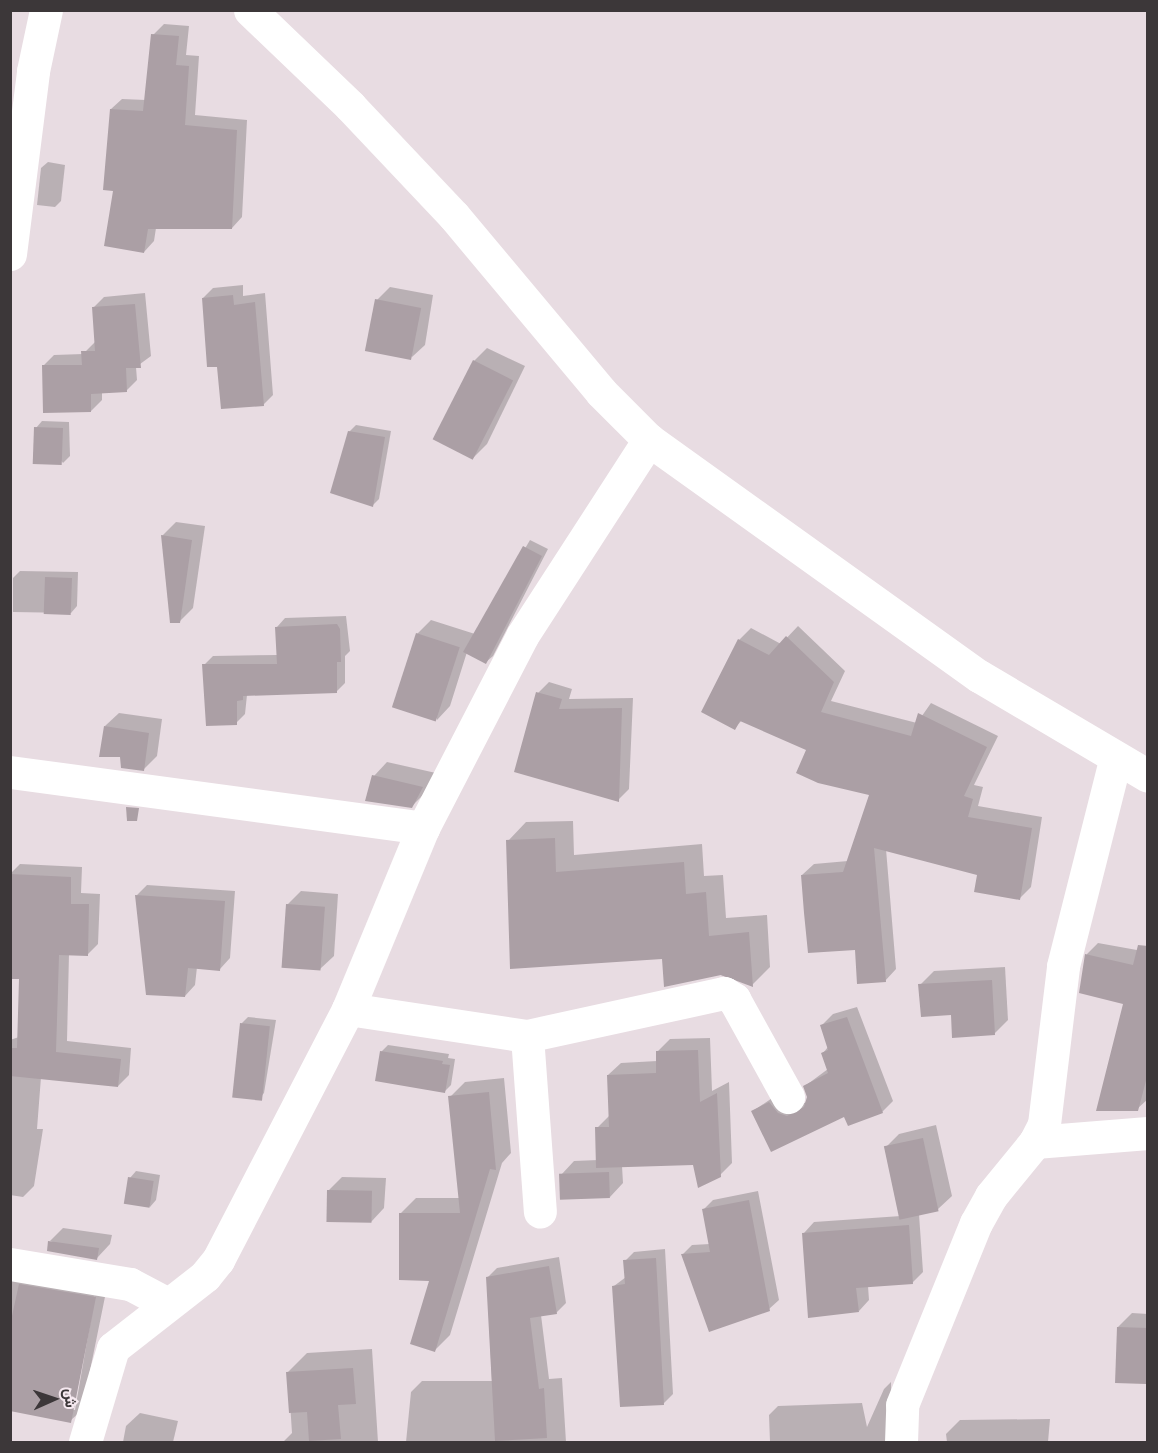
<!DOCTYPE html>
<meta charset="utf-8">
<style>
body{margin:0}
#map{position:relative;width:1158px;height:1453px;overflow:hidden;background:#e8dce2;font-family:Literata,Vazirmatn,serif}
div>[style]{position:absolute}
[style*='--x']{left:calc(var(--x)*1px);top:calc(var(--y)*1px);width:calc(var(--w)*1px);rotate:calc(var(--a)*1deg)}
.shadow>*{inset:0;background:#0003}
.building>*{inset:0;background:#ab9fa5;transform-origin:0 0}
.street>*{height:33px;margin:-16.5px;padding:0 16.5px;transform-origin:16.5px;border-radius:16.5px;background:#fff}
.secondary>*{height:33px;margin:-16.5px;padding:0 16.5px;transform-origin:16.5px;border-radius:16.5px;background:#fff}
span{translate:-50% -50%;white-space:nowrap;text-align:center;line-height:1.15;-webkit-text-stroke:6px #f6e9f0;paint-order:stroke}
.frame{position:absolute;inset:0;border:12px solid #3c3739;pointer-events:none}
.north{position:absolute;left:24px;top:1369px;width:60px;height:60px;-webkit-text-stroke:4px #f6e9f0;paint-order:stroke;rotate:87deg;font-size:16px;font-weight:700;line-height:24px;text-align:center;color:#3c3739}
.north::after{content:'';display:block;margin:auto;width:21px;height:27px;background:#3c3739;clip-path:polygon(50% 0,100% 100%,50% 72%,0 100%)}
</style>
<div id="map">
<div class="shadow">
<div style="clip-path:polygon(164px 24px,189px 26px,186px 55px,199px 56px,195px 115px,247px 120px,242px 217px,232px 228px,156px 228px,154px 241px,144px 252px,115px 190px,111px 109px,122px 99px,146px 100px,153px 35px)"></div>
<div style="clip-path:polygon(48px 162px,65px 165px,61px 201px,55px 207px,37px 205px,41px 168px)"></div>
<div style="clip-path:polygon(243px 285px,243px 296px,265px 293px,273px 395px,263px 405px,219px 365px,203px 298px,213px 288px)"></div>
<div style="clip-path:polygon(390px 287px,433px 295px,425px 345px,412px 357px,377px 300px)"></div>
<div style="clip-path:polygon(145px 293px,151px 356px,136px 367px,137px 380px,126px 391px,102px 392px,102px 400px,91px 411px,44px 365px,54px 355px,83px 354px,96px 341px,93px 308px,104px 297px)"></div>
<div style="clip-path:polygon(487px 348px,525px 366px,487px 444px,473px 458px,474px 361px)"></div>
<div style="clip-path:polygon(42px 421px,69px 422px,70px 456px,63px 463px,36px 428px)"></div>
<div style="clip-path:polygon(356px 425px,391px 431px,379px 499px,373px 505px,349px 432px)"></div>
<div style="clip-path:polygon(176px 522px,205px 526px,193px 608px,179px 622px,162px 536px)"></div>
<div style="clip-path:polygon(530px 540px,548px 549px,493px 656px,486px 662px,467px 652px,450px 706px,437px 720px,417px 634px,431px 620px,475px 634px)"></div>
<div style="clip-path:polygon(20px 571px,78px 572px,77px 606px,71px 613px,13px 612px,13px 578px)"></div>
<div style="clip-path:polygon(346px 616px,350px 651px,345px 656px,345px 683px,336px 692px,247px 695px,245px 714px,236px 723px,204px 665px,213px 656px,278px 655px,277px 627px,285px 618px)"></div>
<div style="clip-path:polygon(798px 626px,845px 671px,831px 701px,917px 723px,931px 703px,998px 736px,974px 785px,983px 787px,978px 806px,1042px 817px,1031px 887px,1020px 898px,979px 874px,886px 849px,896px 969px,885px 981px,802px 875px,814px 864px,848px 861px,871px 794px,808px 749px,742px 720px,735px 728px,703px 712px,739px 640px,751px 628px,781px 644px)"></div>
<div style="clip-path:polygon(549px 682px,572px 689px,569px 699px,633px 698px,629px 789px,618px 800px,538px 693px)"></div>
<div style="clip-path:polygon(119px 713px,162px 719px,157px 756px,143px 770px,105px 726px)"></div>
<div style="clip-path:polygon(387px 762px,436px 773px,426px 792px,412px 806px,374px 776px)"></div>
<div style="clip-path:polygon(573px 821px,574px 855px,702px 844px,704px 876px,723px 875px,726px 918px,767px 915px,770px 967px,752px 985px,664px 957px,508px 841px,526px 822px)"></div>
<div style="clip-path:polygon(20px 864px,82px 867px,81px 893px,100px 894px,98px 944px,87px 955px,69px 954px,67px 1041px,131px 1048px,129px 1075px,118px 1086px,41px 1077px,37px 1129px,43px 1129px,34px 1186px,23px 1197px,10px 1195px,10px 1040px,19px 1037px,20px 978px,10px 977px,10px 874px)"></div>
<div style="clip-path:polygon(147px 885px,235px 891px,230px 958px,220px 969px,197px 967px,195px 985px,185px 996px,137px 895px)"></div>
<div style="clip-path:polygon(301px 891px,338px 894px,334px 956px,320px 969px,287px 905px)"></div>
<div style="clip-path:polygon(1098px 943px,1148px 952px,1148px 1099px,1137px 1109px,1125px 1002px,1080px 992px,1087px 954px)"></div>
<div style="clip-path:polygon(1005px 967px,1008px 1020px,994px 1034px,952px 1013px,920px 985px,934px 971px)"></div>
<div style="clip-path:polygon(857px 1007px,893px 1101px,882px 1112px,845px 1114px,771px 1150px,753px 1111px,781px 1092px,790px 1103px,805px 1103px,808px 1098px,805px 1086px,828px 1069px,823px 1053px,828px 1047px,822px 1025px,833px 1014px)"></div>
<div style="clip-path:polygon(248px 1017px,276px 1020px,264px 1093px,258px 1100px,242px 1023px)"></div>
<div style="clip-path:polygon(710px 1038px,712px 1091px,729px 1082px,732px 1163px,720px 1175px,695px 1164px,622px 1166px,623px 1183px,610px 1197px,561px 1175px,574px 1161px,598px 1160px,597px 1128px,610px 1115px,608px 1075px,621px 1063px,657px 1061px,657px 1052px,670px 1039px)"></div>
<div style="clip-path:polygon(388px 1045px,449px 1054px,448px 1058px,455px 1059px,451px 1085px,445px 1091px,381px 1052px)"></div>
<div style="clip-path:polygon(504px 1078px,511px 1153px,502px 1163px,450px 1335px,435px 1350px,431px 1279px,400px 1214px,416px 1198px,460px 1198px,450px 1097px,465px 1082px)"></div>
<div style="clip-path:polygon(936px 1125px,952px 1196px,938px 1209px,919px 1214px,923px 1272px,912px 1283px,868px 1286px,869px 1300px,859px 1311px,804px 1233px,814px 1222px,901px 1216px,886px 1147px,899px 1134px)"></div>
<div style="clip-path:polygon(136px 1171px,160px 1175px,156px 1200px,150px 1207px,130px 1178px)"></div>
<div style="clip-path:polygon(342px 1177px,386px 1178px,384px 1208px,371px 1222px,329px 1190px)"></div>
<div style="clip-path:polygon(758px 1191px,779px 1300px,769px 1309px,683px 1254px,692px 1245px,710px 1244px,703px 1210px,713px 1200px)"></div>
<div style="clip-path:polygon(63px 1228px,112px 1235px,110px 1244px,97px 1258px,50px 1241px)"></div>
<div style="clip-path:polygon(665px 1249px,673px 1394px,663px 1404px,614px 1286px,626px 1277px,625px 1261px,634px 1252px)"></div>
<div style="clip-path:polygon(559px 1257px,566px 1303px,556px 1313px,541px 1315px,549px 1379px,562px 1378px,566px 1442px,406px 1442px,411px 1392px,422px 1381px,492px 1381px,487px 1278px,497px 1268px)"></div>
<div style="clip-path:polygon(evenodd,10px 1267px,107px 1287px,82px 1410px,70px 1421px,10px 1410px,10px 1267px,96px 1290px,75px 1410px,72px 1410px,96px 1290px)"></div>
<div style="clip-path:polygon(1132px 1313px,1148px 1314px,1148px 1382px,1118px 1327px)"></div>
<div style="clip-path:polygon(372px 1349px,378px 1442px,283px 1442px,292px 1433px,288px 1372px,307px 1353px)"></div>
<div style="clip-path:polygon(891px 1382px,892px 1442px,770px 1442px,769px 1415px,778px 1406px,862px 1403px,867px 1427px,884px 1389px)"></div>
<div style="clip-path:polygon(140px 1413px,178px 1421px,173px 1442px,123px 1442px,126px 1426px)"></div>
<div style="clip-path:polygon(1050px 1419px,1048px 1442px,947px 1442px,946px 1434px,960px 1420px)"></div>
</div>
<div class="building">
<div style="clip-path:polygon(151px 34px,179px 36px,176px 65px,189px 66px,185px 125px,237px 130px,232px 229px,148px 229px,144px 253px,104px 246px,113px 191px,103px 190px,110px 109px,143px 111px)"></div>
<div style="clip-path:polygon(233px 295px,234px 305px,255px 302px,264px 406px,221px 409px,217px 367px,207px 367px,202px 298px)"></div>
<div style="left:375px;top:299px;width:47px;height:53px;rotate:11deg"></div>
<div style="clip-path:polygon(135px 304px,141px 368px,126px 368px,127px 392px,91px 394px,91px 412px,43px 413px,42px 365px,82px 365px,81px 351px,95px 351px,92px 307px)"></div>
<div style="left:473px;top:360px;width:45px;height:89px;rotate:27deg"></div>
<div style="left:34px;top:427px;width:29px;height:37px;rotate:2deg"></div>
<div style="clip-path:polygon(348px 431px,385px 437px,373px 507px,330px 493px)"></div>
<div style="clip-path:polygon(161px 535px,192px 540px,180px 623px,170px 623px)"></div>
<div style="clip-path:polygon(523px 546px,542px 556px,486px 664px,463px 652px)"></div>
<div style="left:45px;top:577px;width:27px;height:37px;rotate:2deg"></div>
<div style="clip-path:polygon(337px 624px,340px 629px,341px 662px,337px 662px,337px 693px,243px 696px,243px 700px,237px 701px,237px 725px,206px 726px,202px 664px,277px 664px,275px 627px)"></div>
<div style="left:416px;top:633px;width:46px;height:78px;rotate:18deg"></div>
<div style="clip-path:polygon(786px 636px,834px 682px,821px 712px,911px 736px,918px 713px,987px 747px,964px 796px,973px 799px,968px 817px,1032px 828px,1020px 900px,974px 892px,977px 875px,874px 848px,886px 982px,857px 984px,855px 950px,808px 953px,804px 913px,801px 875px,843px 872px,869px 795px,818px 783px,796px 773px,806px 750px,740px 721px,735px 730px,701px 712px,738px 639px,769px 655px)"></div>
<div style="clip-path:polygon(536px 692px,562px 699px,559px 709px,622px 708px,619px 802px,514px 772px)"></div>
<div style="clip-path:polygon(104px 726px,149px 733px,144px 771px,121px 768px,120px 757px,99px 757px)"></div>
<div style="clip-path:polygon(372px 775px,423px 787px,412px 808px,365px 801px)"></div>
<div style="clip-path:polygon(126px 807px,139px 808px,137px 821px,127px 821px)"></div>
<div style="clip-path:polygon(555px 838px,556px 872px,684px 862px,686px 894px,706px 892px,709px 936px,749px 932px,753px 987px,721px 975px,664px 987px,662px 959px,510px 969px,506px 840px)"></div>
<div style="clip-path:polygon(10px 874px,71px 877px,71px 904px,89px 904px,88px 956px,59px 955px,56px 1052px,121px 1059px,118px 1087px,10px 1076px,10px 1048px,17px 1048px,19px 979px,10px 979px)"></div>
<div style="clip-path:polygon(135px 895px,225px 901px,220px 971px,188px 968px,185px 997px,146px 995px)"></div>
<div style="left:286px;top:904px;width:39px;height:64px;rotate:4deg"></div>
<div style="clip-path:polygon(1138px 945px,1148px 946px,1148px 1073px,1138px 1111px,1096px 1111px,1123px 1004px,1079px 993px,1085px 954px,1133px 965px)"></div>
<div style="clip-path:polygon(992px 980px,995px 1035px,952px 1038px,951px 1015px,921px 1017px,918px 984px)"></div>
<div style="clip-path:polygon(847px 1017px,883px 1113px,848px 1126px,844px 1117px,771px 1152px,751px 1111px,769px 1102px,778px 1113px,787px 1116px,804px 1107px,807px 1097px,803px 1086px,828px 1073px,821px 1053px,828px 1050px,820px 1025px)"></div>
<div style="left:240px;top:1023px;width:30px;height:75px;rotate:6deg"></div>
<div style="clip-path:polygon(698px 1050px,700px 1102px,717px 1093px,721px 1177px,698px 1188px,693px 1165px,596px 1168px,595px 1127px,609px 1127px,607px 1075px,656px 1073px,656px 1051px)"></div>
<div style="clip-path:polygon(380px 1051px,443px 1061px,442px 1064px,450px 1065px,445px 1093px,375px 1081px)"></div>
<div style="clip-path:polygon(489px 1092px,496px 1170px,490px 1169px,435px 1352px,410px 1344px,429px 1281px,399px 1280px,399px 1213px,460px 1213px,448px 1096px)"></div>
<div style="left:923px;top:1138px;width:75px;height:40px;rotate:78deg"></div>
<div style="left:609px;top:1172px;width:26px;height:50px;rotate:88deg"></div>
<div style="left:128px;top:1177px;width:26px;height:27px;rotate:9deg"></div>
<div style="left:327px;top:1190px;width:45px;height:32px;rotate:1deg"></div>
<div style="clip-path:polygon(749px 1200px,770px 1311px,709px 1332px,681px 1254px,710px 1252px,702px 1209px)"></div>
<div style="clip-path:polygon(909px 1225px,913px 1284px,856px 1288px,859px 1312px,808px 1318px,802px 1233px)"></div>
<div style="clip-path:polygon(48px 1241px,99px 1248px,97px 1260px,47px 1251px)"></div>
<div style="clip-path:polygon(656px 1258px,664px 1405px,620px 1407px,612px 1286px,625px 1284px,623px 1260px)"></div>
<div style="clip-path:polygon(549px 1266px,557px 1314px,530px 1318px,539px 1389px,544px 1388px,547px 1438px,495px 1441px,486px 1277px)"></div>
<div style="clip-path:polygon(19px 1284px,96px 1297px,71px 1423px,10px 1411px,10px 1325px)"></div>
<div style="left:1117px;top:1327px;width:31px;height:56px;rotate:2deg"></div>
<div style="clip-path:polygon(353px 1368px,356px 1404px,338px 1405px,341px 1439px,309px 1441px,307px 1412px,289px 1413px,286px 1372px)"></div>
</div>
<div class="street">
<div style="--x:10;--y:254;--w:184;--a:-82.8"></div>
<div style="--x:33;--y:71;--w:62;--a:-78"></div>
<div style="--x:10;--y:772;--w:417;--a:7.7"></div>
<div style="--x:348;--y:1009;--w:181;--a:8.6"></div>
<div style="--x:527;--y:1036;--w:202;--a:-12.3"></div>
<div style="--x:724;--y:993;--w:12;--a:31"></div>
<div style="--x:734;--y:999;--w:112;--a:61.1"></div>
<div style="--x:527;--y:1036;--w:176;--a:85.8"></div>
<div style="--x:1035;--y:1142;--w:113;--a:-4.6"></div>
<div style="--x:10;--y:1264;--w:122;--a:9.5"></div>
<div style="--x:130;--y:1284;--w:43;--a:27.8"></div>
<div style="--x:85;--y:1442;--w:98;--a:-73.4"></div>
<div style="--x:113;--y:1348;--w:117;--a:-38"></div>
<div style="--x:205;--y:1276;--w:21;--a:-51"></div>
<div style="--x:218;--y:1260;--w:283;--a:-62.6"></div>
<div style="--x:348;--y:1009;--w:196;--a:-67.5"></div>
<div style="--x:423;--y:828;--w:216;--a:-62.7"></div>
<div style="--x:522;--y:636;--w:234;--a:-57.1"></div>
<div style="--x:901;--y:1442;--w:37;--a:-88"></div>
<div style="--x:902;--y:1405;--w:196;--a:-67.9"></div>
<div style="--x:976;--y:1223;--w:31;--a:-61"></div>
<div style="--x:991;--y:1196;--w:70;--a:-50.8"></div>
<div style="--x:1035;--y:1142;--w:20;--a:-63"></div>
<div style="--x:1044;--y:1124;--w:159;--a:-83.1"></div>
<div style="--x:1063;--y:966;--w:212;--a:-75.8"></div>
</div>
<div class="secondary">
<div style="--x:250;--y:10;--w:139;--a:43.8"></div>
<div style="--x:350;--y:106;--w:151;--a:46.6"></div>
<div style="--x:454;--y:216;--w:229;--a:50.1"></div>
<div style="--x:601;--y:392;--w:68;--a:45"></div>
<div style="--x:649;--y:440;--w:406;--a:35.6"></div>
<div style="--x:979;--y:676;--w:196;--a:30.6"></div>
</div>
<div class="frame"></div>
<div class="north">ش</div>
</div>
